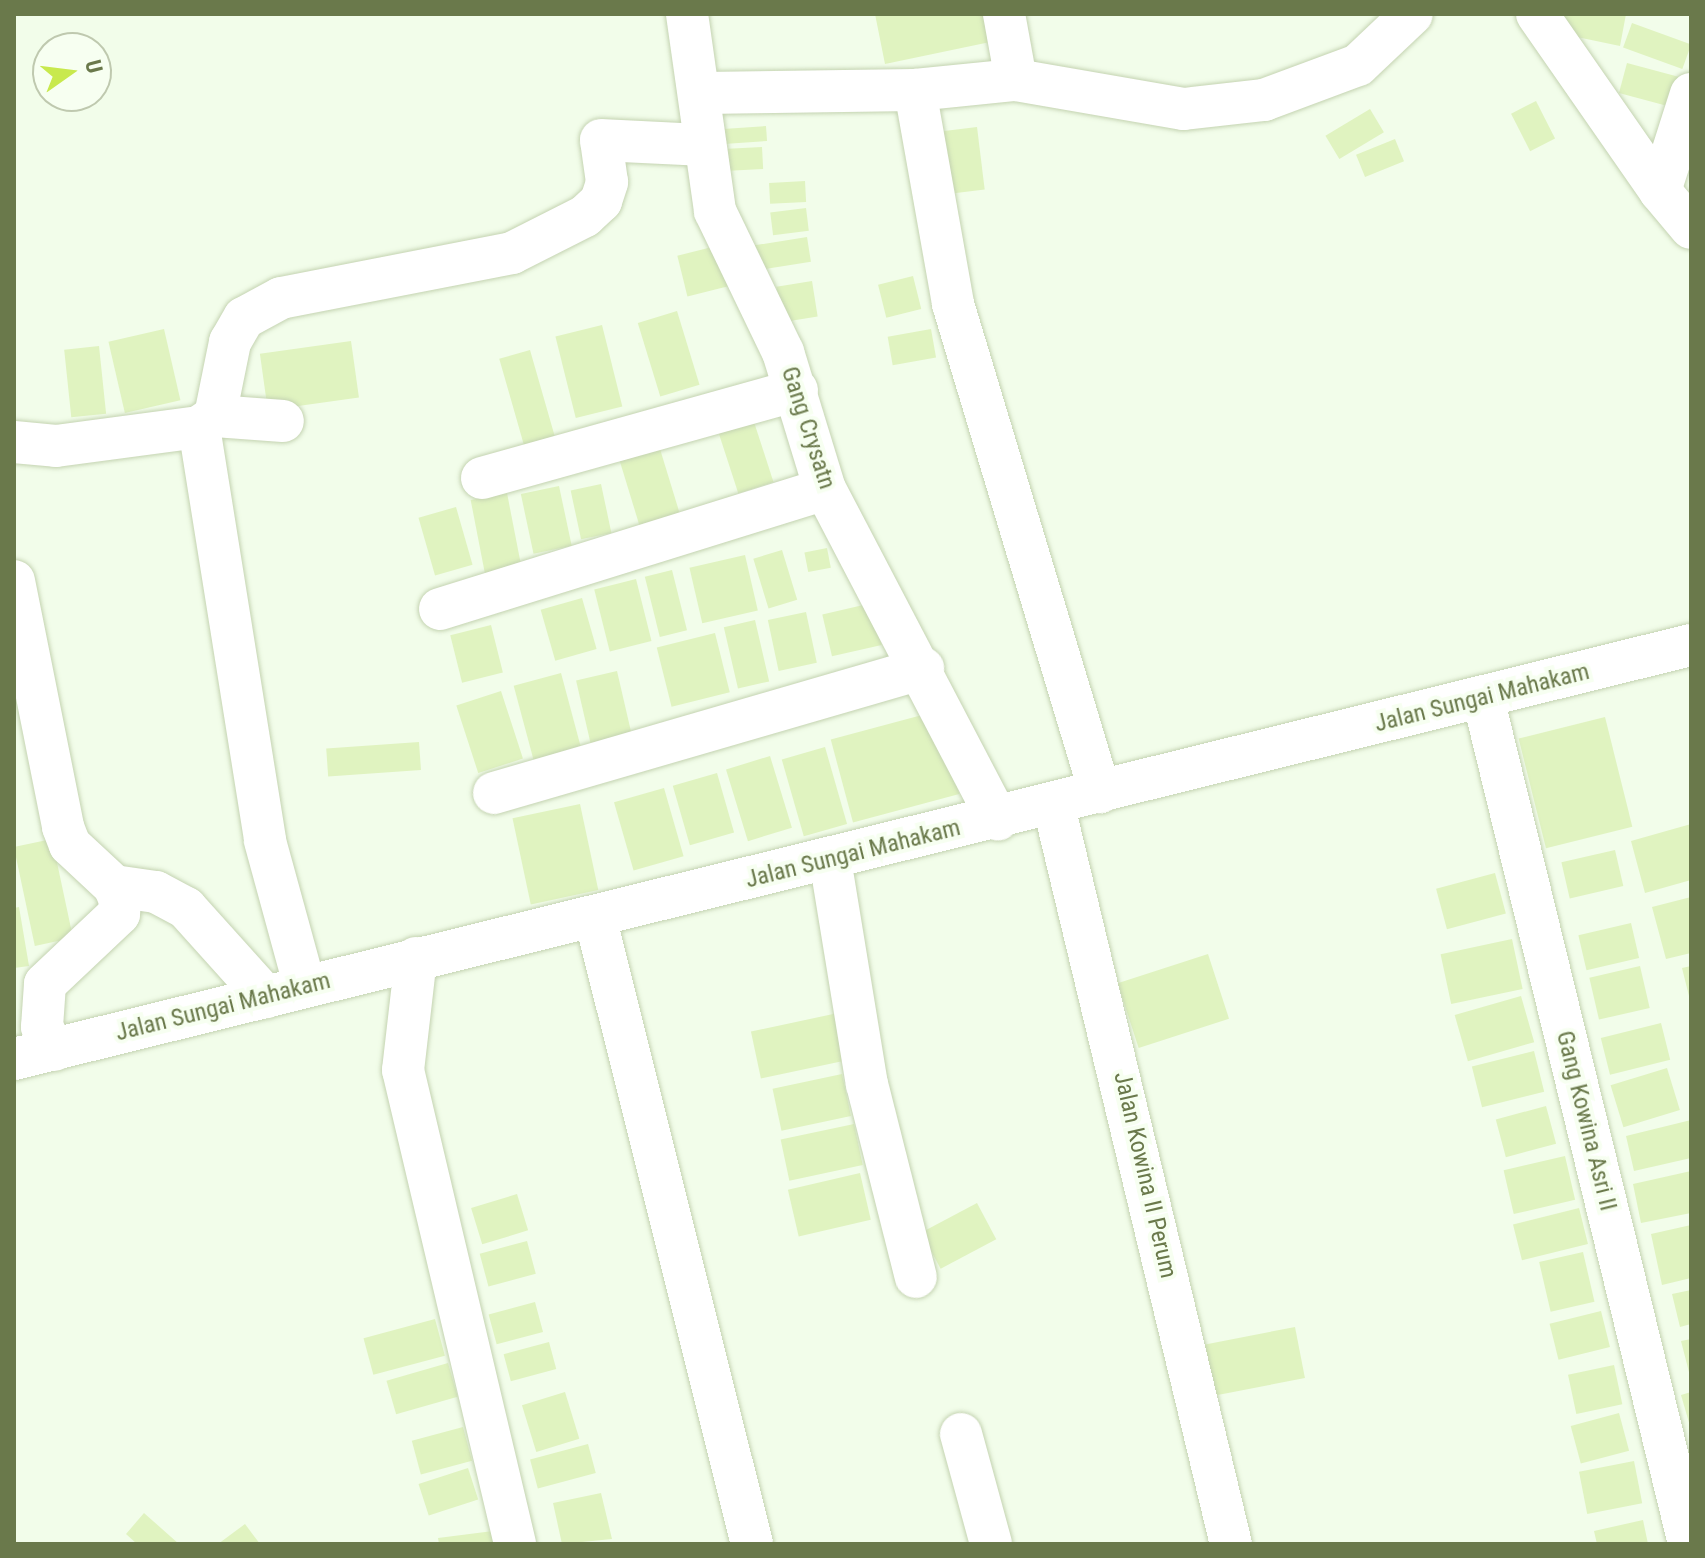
<!DOCTYPE html>
<style>
body{margin:0}
#map{position:relative;width:1705px;height:1558px;overflow:hidden;background:#f2fdea;font-family:"Roboto Condensed",sans-serif}
div>[style]{position:absolute}
[style*='--x']{left:calc(var(--x)*1px);top:calc(var(--y)*1px);width:calc(var(--w)*1px);rotate:calc(var(--a)*1deg)}
.building>*{inset:0;background:#e0f3c0;transform-origin:0 0}
.roads{filter:drop-shadow(0 0 2px #c4d3b1) drop-shadow(0 0 2px #c4d3b1)}
.minor>*{height:42px;margin:-21px;padding:0 21px;transform-origin:21px;border-radius:21px;background:#fff}
span{translate:-50% -50%;white-space:nowrap;text-align:center;line-height:1.15;-webkit-text-stroke:8px #f7fff1;paint-order:stroke}
.street-label{font-size:24px;color:#6a794b}
.frame{position:absolute;inset:0;border:16px solid #6a794b;pointer-events:none}
.north{position:absolute;left:32px;top:32px;width:80px;height:80px;box-sizing:border-box;background:#f7fff1;border:2px solid #bfc9af;border-radius:50%;rotate:76deg;font-size:22px;font-weight:700;line-height:32px;text-align:center;color:#6a794b}
.north::after{content:'';display:block;margin:auto;width:28px;height:36px;background:#c8e94d;clip-path:polygon(50% 0,100% 100%,50% 72%,0 100%)}
</style>
<div id="map">
<div class="building">
<div style="clip-path:polygon(875px 14px,990px 14px,995px 41px,885px 64px)"></div>
<div style="clip-path:polygon(1557px 14px,1626px 14px,1620px 46px,1553px 32px)"></div>
<div style="left:1632px;top:23px;width:63px;height:26px;rotate:20deg"></div>
<div style="left:1627px;top:63px;width:57px;height:31px;rotate:15deg"></div>
<div style="left:1536px;top:101px;width:42px;height:28px;rotate:63deg"></div>
<div style="left:1370px;top:109px;width:27px;height:52px;rotate:59deg"></div>
<div style="left:766px;top:126px;width:15px;height:43px;rotate:86deg"></div>
<div style="left:977px;top:127px;width:63px;height:37px;rotate:83deg"></div>
<div style="left:1395px;top:139px;width:24px;height:42px;rotate:68deg"></div>
<div style="left:762px;top:147px;width:22px;height:34px;rotate:87deg"></div>
<div style="left:805px;top:181px;width:21px;height:36px;rotate:87deg"></div>
<div style="left:806px;top:208px;width:23px;height:36px;rotate:83deg"></div>
<div style="left:807px;top:237px;width:25px;height:53px;rotate:81deg"></div>
<div style="left:720px;top:245px;width:42px;height:44px;rotate:76deg"></div>
<div style="left:913px;top:276px;width:34px;height:36px;rotate:76deg"></div>
<div style="left:812px;top:281px;width:36px;height:36px;rotate:81deg"></div>
<div style="left:677px;top:311px;width:77px;height:41px;rotate:73deg"></div>
<div style="left:602px;top:325px;width:84px;height:48px;rotate:76deg"></div>
<div style="left:164px;top:329px;width:73px;height:57px;rotate:77deg"></div>
<div style="left:931px;top:329px;width:29px;height:44px;rotate:80deg"></div>
<div style="left:351px;top:341px;width:57px;height:92px;rotate:82deg"></div>
<div style="left:99px;top:346px;width:68px;height:35px;rotate:84deg"></div>
<div style="left:530px;top:350px;width:95px;height:32px;rotate:74deg"></div>
<div style="left:754px;top:422px;width:63px;height:37px;rotate:72deg"></div>
<div style="left:660px;top:449px;width:70px;height:42px;rotate:73deg"></div>
<div style="left:601px;top:484px;width:50px;height:31px;rotate:78deg"></div>
<div style="left:559px;top:486px;width:61px;height:39px;rotate:78deg"></div>
<div style="left:507px;top:493px;width:76px;height:37px;rotate:79deg"></div>
<div style="left:456px;top:507px;width:60px;height:39px;rotate:74deg"></div>
<div style="left:827px;top:548px;width:20px;height:23px;rotate:79deg"></div>
<div style="left:782px;top:550px;width:52px;height:30px;rotate:73deg"></div>
<div style="left:745px;top:555px;width:57px;height:57px;rotate:77deg"></div>
<div style="left:672px;top:570px;width:62px;height:28px;rotate:76deg"></div>
<div style="left:636px;top:579px;width:64px;height:43px;rotate:76deg"></div>
<div style="left:582px;top:598px;width:53px;height:43px;rotate:74deg"></div>
<div style="left:872px;top:603px;width:43px;height:51px;rotate:77deg"></div>
<div style="left:806px;top:612px;width:52px;height:39px;rotate:78deg"></div>
<div style="left:755px;top:620px;width:63px;height:32px;rotate:77deg"></div>
<div style="left:491px;top:625px;width:49px;height:42px;rotate:76deg"></div>
<div style="left:715px;top:633px;width:61px;height:60px;rotate:76deg"></div>
<div style="left:617px;top:671px;width:66px;height:42px;rotate:77deg"></div>
<div style="left:561px;top:673px;width:83px;height:49px;rotate:75deg"></div>
<div style="left:501px;top:691px;width:71px;height:47px;rotate:72deg"></div>
<div style="left:937px;top:711px;width:86px;height:110px;rotate:75deg"></div>
<div style="left:1605px;top:717px;width:113px;height:89px;rotate:76deg"></div>
<div style="left:419px;top:742px;width:28px;height:93px;rotate:86deg"></div>
<div style="left:825px;top:747px;width:80px;height:45px;rotate:74deg"></div>
<div style="left:770px;top:756px;width:75px;height:46px;rotate:73deg"></div>
<div style="left:717px;top:773px;width:62px;height:46px;rotate:74deg"></div>
<div style="left:664px;top:788px;width:71px;height:52px;rotate:74deg"></div>
<div style="left:580px;top:804px;width:88px;height:69px;rotate:78deg"></div>
<div style="clip-path:polygon(1691px 824px,1691px 880px,1645px 893px,1631px 841px)"></div>
<div style="left:52px;top:839px;width:101px;height:39px;rotate:78deg"></div>
<div style="left:1615px;top:850px;width:37px;height:55px;rotate:77deg"></div>
<div style="left:1495px;top:873px;width:42px;height:61px;rotate:75deg"></div>
<div style="clip-path:polygon(1691px 897px,1691px 953px,1666px 959px,1652px 907px)"></div>
<div style="clip-path:polygon(19px 907px,29px 966px,14px 968px,14px 908px)"></div>
<div style="left:1631px;top:923px;width:36px;height:54px;rotate:77deg"></div>
<div style="left:1512px;top:939px;width:51px;height:73px;rotate:78deg"></div>
<div style="left:1208px;top:954px;width:68px;height:95px;rotate:72deg"></div>
<div style="left:1640px;top:966px;width:43px;height:52px;rotate:77deg"></div>
<div style="clip-path:polygon(1691px 966px,1691px 999px,1690px 1000px,1682px 968px)"></div>
<div style="left:1521px;top:996px;width:48px;height:69px;rotate:74deg"></div>
<div style="left:838px;top:1013px;width:48px;height:89px;rotate:78deg"></div>
<div style="left:1661px;top:1023px;width:38px;height:62px;rotate:76deg"></div>
<div style="left:1534px;top:1051px;width:42px;height:64px;rotate:76deg"></div>
<div style="left:1667px;top:1068px;width:44px;height:59px;rotate:73deg"></div>
<div style="left:842px;top:1074px;width:43px;height:71px;rotate:78deg"></div>
<div style="left:1546px;top:1106px;width:39px;height:52px;rotate:75deg"></div>
<div style="clip-path:polygon(1691px 1120px,1691px 1158px,1634px 1171px,1626px 1136px)"></div>
<div style="left:854px;top:1124px;width:42px;height:75px;rotate:78deg"></div>
<div style="left:1565px;top:1156px;width:45px;height:63px;rotate:77deg"></div>
<div style="clip-path:polygon(1691px 1171px,1691px 1213px,1641px 1223px,1633px 1184px)"></div>
<div style="left:860px;top:1173px;width:48px;height:74px;rotate:77deg"></div>
<div style="left:517px;top:1194px;width:38px;height:48px;rotate:73deg"></div>
<div style="left:977px;top:1203px;width:41px;height:63px;rotate:62deg"></div>
<div style="left:1579px;top:1208px;width:37px;height:68px;rotate:76deg"></div>
<div style="clip-path:polygon(1691px 1225px,1691px 1278px,1662px 1285px,1651px 1234px)"></div>
<div style="left:527px;top:1241px;width:34px;height:49px;rotate:75deg"></div>
<div style="left:1583px;top:1252px;width:51px;height:45px;rotate:77deg"></div>
<div style="clip-path:polygon(1691px 1290px,1691px 1324px,1680px 1327px,1672px 1294px)"></div>
<div style="left:535px;top:1302px;width:31px;height:48px;rotate:75deg"></div>
<div style="left:1601px;top:1311px;width:37px;height:53px;rotate:76deg"></div>
<div style="left:435px;top:1319px;width:38px;height:74px;rotate:75deg"></div>
<div style="left:1295px;top:1327px;width:52px;height:98px;rotate:79deg"></div>
<div style="clip-path:polygon(1691px 1339px,1691px 1376px,1690px 1376px,1681px 1341px)"></div>
<div style="left:549px;top:1342px;width:28px;height:47px;rotate:75deg"></div>
<div style="left:448px;top:1363px;width:35px;height:64px;rotate:74deg"></div>
<div style="left:1614px;top:1365px;width:40px;height:47px;rotate:78deg"></div>
<div style="left:565px;top:1392px;width:49px;height:45px;rotate:73deg"></div>
<div style="clip-path:polygon(1691px 1392px,1691px 1426px,1690px 1426px,1681px 1395px)"></div>
<div style="left:1619px;top:1413px;width:39px;height:50px;rotate:75deg"></div>
<div style="left:463px;top:1427px;width:35px;height:53px;rotate:75deg"></div>
<div style="left:588px;top:1444px;width:30px;height:60px;rotate:75deg"></div>
<div style="left:1634px;top:1461px;width:43px;height:56px;rotate:79deg"></div>
<div style="left:468px;top:1468px;width:33px;height:52px;rotate:72deg"></div>
<div style="clip-path:polygon(601px 1493px,612px 1539px,562px 1544px,553px 1503px)"></div>
<div style="clip-path:polygon(144px 1513px,179px 1544px,137px 1544px,126px 1534px)"></div>
<div style="clip-path:polygon(1643px 1520px,1648px 1544px,1597px 1544px,1594px 1531px)"></div>
<div style="clip-path:polygon(245px 1524px,260px 1544px,218px 1544px)"></div>
<div style="clip-path:polygon(493px 1531px,494px 1544px,439px 1544px,438px 1538px)"></div>
</div>
<div class="roads">
<div class="minor">
<div style="--x:687;--y:14;--w:199;--a:81.9"></div>
<div style="--x:715;--y:211;--w:157;--a:64.3"></div>
<div style="--x:783;--y:352;--w:143;--a:73"></div>
<div style="--x:825;--y:489;--w:373;--a:62.4"></div>
<div style="--x:1004;--y:14;--w:67;--a:79.7"></div>
<div style="--x:1537;--y:14;--w:216;--a:55.2"></div>
<div style="--x:915;--y:90;--w:217;--a:79.9"></div>
<div style="--x:953;--y:304;--w:510;--a:73.24"></div>
<div style="--x:703;--y:93;--w:212;--a:-0.8"></div>
<div style="--x:915;--y:90;--w:101;--a:-5.7"></div>
<div style="--x:1016;--y:80;--w:170;--a:9.8"></div>
<div style="--x:1184;--y:109;--w:81;--a:-6.4"></div>
<div style="--x:1264;--y:100;--w:100;--a:-20.4"></div>
<div style="--x:1358;--y:65;--w:74;--a:-43.4"></div>
<div style="--x:1691;--y:94;--w:102;--a:107.7"></div>
<div style="--x:1660;--y:191;--w:48;--a:50"></div>
<div style="--x:215;--y:416;--w:68;--a:4.2"></div>
<div style="--x:199;--y:427;--w:419;--a:80.9"></div>
<div style="--x:265;--y:841;--w:151;--a:74.7"></div>
<div style="--x:14;--y:442;--w:42;--a:5.4"></div>
<div style="--x:56;--y:446;--w:144;--a:-7.6"></div>
<div style="--x:199;--y:427;--w:19;--a:-35"></div>
<div style="--x:215;--y:416;--w:76;--a:-78.5"></div>
<div style="--x:230;--y:342;--w:28;--a:-60"></div>
<div style="--x:244;--y:318;--w:42;--a:-28.4"></div>
<div style="--x:281;--y:298;--w:235;--a:-11"></div>
<div style="--x:512;--y:253;--w:82;--a:-26.9"></div>
<div style="--x:585;--y:216;--w:22;--a:-43"></div>
<div style="--x:601;--y:201;--w:20;--a:-72"></div>
<div style="--x:607;--y:182;--w:42;--a:-98.1"></div>
<div style="--x:601;--y:140;--w:104;--a:2.8"></div>
<div style="--x:482;--y:478;--w:327;--a:-15.6"></div>
<div style="--x:14;--y:581;--w:251;--a:78.7"></div>
<div style="--x:63;--y:827;--w:19;--a:69"></div>
<div style="--x:70;--y:845;--w:60;--a:43"></div>
<div style="--x:114;--y:886;--w:15;--a:67"></div>
<div style="--x:120;--y:900;--w:14;--a:94"></div>
<div style="--x:119;--y:914;--w:102;--a:136.6"></div>
<div style="--x:45;--y:984;--w:43;--a:94"></div>
<div style="--x:42;--y:1027;--w:26;--a:62"></div>
<div style="--x:440;--y:609;--w:403;--a:-17.3"></div>
<div style="--x:1483;--y:698;--w:871;--a:76.31"></div>
<div style="--x:494;--y:793;--w:447;--a:-16.2"></div>
<div style="--x:1054;--y:807;--w:758;--a:76.5"></div>
<div style="--x:830;--y:859;--w:228;--a:80.7"></div>
<div style="--x:867;--y:1084;--w:199;--a:75.8"></div>
<div style="--x:114;--y:886;--w:42;--a:8.1"></div>
<div style="--x:156;--y:892;--w:34;--a:28"></div>
<div style="--x:186;--y:908;--w:120;--a:48"></div>
<div style="--x:595;--y:917;--w:646;--a:75.94"></div>
<div style="--x:416;--y:958;--w:113;--a:96.6"></div>
<div style="--x:403;--y:1070;--w:487;--a:76.7"></div>
<div style="--x:14;--y:1059;--w:1727;--a:-13.87"></div>
<div style="--x:961;--y:1434;--w:114;--a:74.7"></div>
</div>
</div>
<div class="street-label">
<span style="left:808px;top:428px;rotate:72deg">Gang Crysatn</span>
<span style="left:1482px;top:698px;rotate:-14deg">Jalan Sungai Mahakam</span>
<span style="left:853px;top:854px;rotate:-14deg">Jalan Sungai Mahakam</span>
<span style="left:223px;top:1007px;rotate:-14deg">Jalan Sungai Mahakam</span>
<span style="left:1586px;top:1121px;rotate:76deg">Gang Kowina Asri II</span>
<span style="left:1145px;top:1175px;rotate:77deg">Jalan Kowina II Perum</span>
</div>
<div class="frame"></div>
<div class="north">U</div>
</div>
